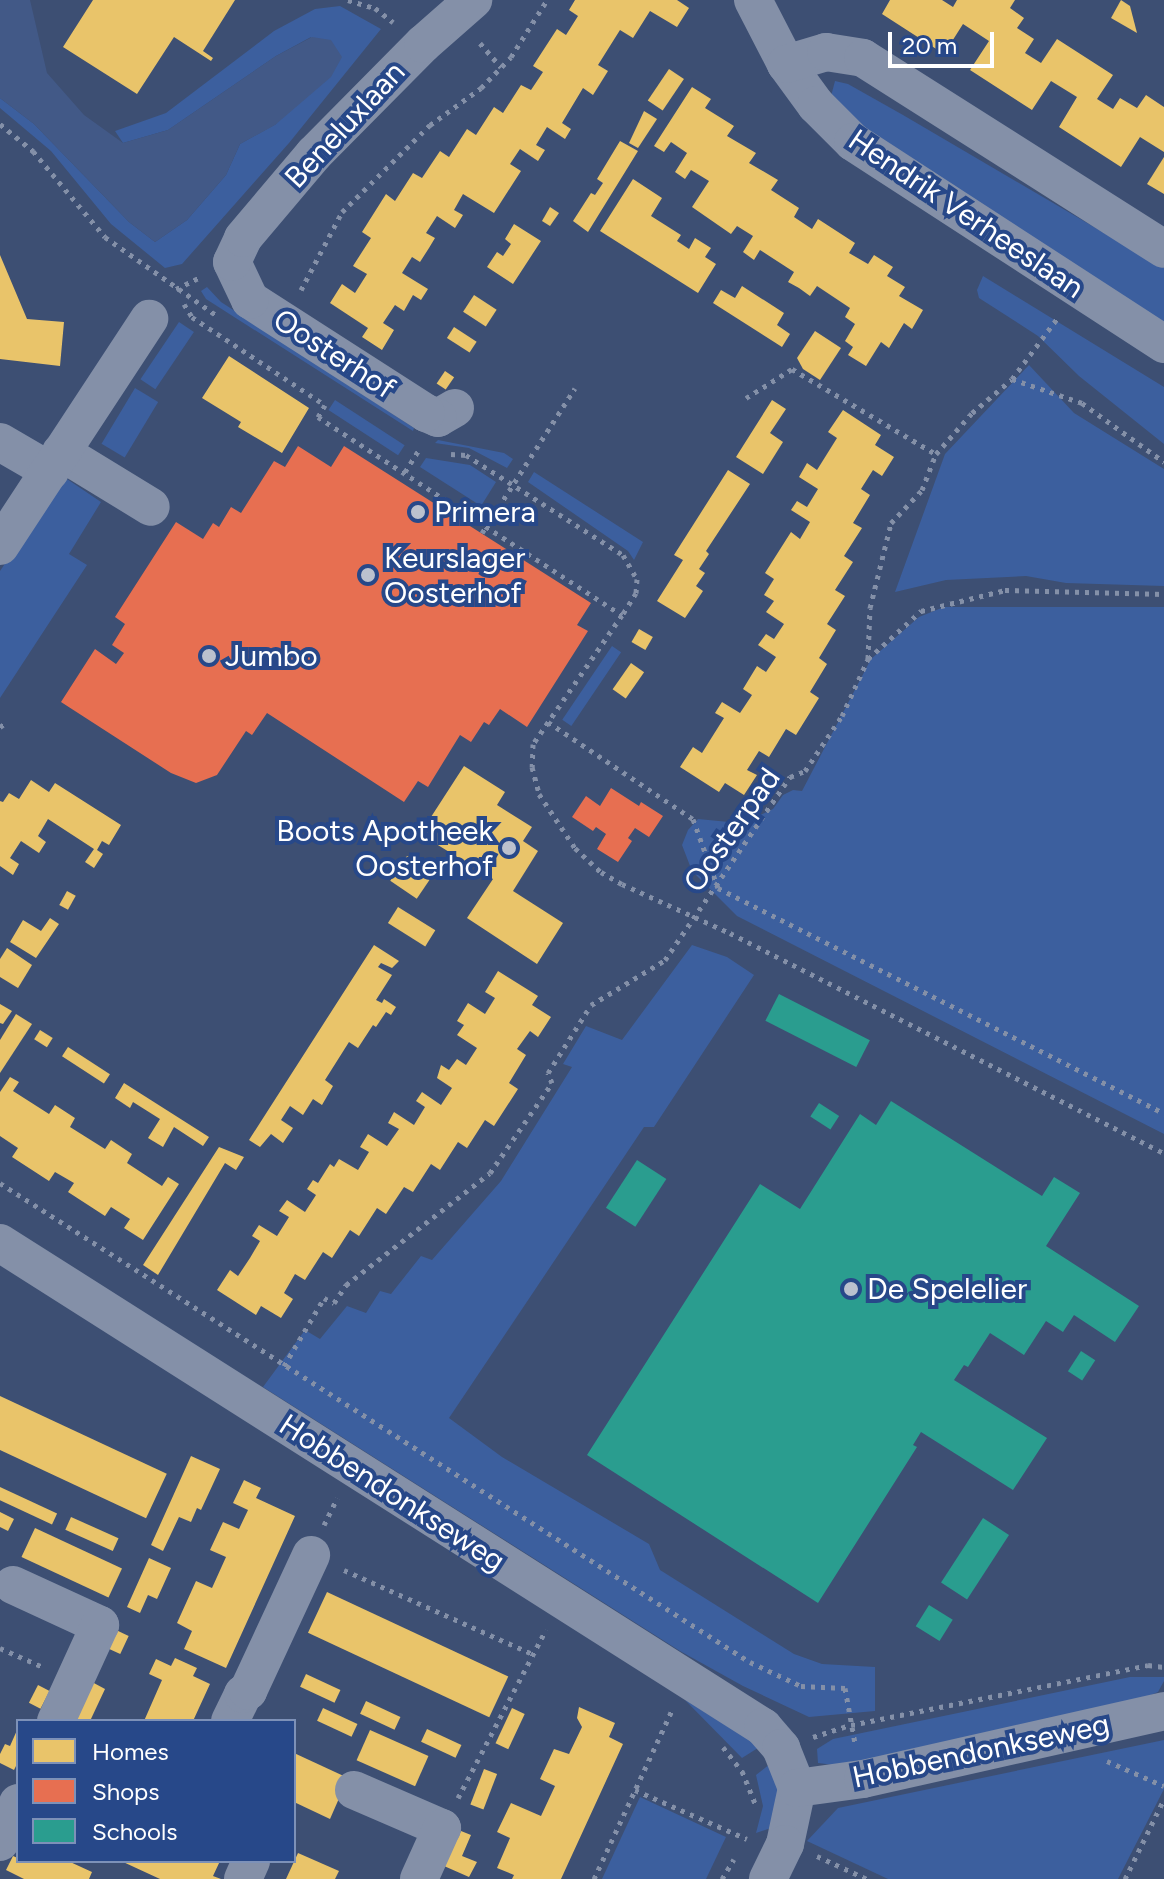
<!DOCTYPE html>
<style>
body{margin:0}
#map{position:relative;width:1164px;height:1879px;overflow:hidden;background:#3d4f73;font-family:Figtree,sans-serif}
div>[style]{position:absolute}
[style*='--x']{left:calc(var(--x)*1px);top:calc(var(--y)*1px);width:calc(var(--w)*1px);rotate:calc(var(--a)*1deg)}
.green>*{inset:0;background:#3c5f9e;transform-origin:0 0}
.water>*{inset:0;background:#425987}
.homes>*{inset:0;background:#e9c46a;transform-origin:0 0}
.shops>*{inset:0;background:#e76f51}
.schools>*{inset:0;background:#2a9d8f;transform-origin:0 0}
.path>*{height:5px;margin-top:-2.5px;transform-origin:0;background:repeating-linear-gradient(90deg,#8490a8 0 4px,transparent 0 10px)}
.minor>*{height:38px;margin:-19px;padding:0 19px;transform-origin:19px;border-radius:19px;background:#8490a8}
.dots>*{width:22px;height:22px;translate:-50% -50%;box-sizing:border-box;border:4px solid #274889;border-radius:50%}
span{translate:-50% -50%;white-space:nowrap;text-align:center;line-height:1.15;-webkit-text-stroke:8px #274889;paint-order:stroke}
.street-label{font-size:30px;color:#fff}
.poi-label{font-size:30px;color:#fff}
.left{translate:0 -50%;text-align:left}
.right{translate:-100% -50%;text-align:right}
.legend{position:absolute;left:16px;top:1719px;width:280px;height:144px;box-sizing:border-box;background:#274889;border:2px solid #7d91b8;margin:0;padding:10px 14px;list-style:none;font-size:24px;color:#fff}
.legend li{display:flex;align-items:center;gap:16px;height:40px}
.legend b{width:40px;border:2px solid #7d91b8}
.scale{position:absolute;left:888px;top:32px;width:106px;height:36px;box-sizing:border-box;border:4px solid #fff;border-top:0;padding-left:10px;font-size:24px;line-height:28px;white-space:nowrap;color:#fff;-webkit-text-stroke:6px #274889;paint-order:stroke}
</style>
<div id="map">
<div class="green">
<div style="clip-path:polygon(340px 6px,381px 29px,289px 143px,182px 264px,165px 268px,111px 224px,51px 151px,0 108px,0 98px,34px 124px,129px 222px,155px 242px,187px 220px,226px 175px,240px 144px,276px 124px,311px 37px,276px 56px,168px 130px,123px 143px,115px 131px,166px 113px,274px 31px,315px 9px)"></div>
<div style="clip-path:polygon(835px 81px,848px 84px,903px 115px,1164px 268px,1164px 323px,921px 179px,830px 100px)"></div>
<div style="clip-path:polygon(983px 276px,1164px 387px,1164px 444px,1079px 376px,1038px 336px,979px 298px,977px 290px)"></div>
<div style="clip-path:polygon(207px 287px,221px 302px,414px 428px,413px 431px,206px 299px,201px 291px)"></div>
<div style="left:179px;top:322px;width:18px;height:69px;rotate:34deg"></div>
<div style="clip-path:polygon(1029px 365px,1074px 413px,1164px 469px,1164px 586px,1066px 583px,1026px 576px,946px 580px,895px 592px,945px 454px)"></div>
<div style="left:135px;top:388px;width:27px;height:65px;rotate:31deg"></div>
<div style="left:335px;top:400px;width:83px;height:12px;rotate:33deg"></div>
<div style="clip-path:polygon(438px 440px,504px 453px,513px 459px,507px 468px,469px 448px,435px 443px)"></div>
<div style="clip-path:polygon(426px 458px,470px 465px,496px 482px,481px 506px,420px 467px)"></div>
<div style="clip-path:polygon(534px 472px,643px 542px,634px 560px,628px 551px,528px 482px)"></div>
<div style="clip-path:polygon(64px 477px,101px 502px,69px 554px,87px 565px,0 698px,0 571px)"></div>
<div style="clip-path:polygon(944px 607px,1164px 607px,1164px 1134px,737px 916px,692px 871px,682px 845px,688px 830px,698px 819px,729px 822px,754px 818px,773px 809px,783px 795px,793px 790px,802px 791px,871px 659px,919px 617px)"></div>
<div style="left:612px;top:646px;width:11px;height:89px;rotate:34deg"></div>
<div style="clip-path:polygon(692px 945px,727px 957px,754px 975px,654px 1127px,644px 1127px,449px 1418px,502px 1457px,649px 1544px,660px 1570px,794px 1654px,822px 1664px,875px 1667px,875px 1711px,809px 1717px,743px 1686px,680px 1651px,263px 1387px,305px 1330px,320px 1339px,347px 1306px,366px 1313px,380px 1291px,391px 1294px,421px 1256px,432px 1260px,501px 1181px,572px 1067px,563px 1064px,586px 1026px,622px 1040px)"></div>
<div style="clip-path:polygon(1130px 1677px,1164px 1677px,1164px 1681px,1158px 1692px,1125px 1706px,850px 1767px,818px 1763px,817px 1749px,833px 1739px)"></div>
<div style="clip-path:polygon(685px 1700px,761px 1746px,742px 1758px)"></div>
<div style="clip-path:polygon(1164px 1740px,1164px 1789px,1118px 1879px,888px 1879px,807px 1841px,838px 1808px)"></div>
<div style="clip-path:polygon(770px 1764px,778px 1784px,774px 1827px,756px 1833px,763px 1806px,756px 1775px)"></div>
<div style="clip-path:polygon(640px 1797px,726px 1837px,706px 1879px,602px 1879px)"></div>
</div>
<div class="water">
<div style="clip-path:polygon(0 0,30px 0,47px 73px,84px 115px,123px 143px,168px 130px,276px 56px,312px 37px,331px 40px,342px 57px,331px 77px,275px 125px,240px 144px,226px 175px,187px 220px,155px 242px,129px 222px,34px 124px,0 98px)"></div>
</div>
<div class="homes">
<div style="clip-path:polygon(93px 0,235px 0,203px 51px,213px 58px,211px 61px,174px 37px,137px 94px,63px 47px)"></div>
<div style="clip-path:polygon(575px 0,677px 0,689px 8px,677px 27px,650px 11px,633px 38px,620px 30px,598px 65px,608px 71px,593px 95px,583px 88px,562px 123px,571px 129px,565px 139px,547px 127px,536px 145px,545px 150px,538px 161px,520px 149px,510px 164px,521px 171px,494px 213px,463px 194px,454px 210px,463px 215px,455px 228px,437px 216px,426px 233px,435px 238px,429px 248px,420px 262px,412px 257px,402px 273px,428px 289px,421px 300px,413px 295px,404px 311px,395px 305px,383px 323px,394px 330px,382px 350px,362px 337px,368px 328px,330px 303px,342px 284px,355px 293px,367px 274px,353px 266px,371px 238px,362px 232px,386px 194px,395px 201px,413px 173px,422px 178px,440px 151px,449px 157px,467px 129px,476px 135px,494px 107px,503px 113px,521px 85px,531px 90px,543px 72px,533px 66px,557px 29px,566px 35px,578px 16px,569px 10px)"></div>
<div style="clip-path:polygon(890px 0,942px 0,953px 7px,957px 0,1015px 0,1010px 8px,1024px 18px,1017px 28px,1034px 39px,1025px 53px,1041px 63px,1057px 39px,1113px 75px,1097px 99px,1113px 109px,1120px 98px,1137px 108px,1146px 95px,1164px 107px,1164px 152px,1140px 137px,1121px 167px,1059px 127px,1077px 97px,1051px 81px,1032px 110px,970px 70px,989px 41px,963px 24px,944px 54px,882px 14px)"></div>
<div style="clip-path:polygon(1121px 0,1130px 6px,1137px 33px,1111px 18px)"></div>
<div style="left:669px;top:69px;width:18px;height:38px;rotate:34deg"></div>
<div style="clip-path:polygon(692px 87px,711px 99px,705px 108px,734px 126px,727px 136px,756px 153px,749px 163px,778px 180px,771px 190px,799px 208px,794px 217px,812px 229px,818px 219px,855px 243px,849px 253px,868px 264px,874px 255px,893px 267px,887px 276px,905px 287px,899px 296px,923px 310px,912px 329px,904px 323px,889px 348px,881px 342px,866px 366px,848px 355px,853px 347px,845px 341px,855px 324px,845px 317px,850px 308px,817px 286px,810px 296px,799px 288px,788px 282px,794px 272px,760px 250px,754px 260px,743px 252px,753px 236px,737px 226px,731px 234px,692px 207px,709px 181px,691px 170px,685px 179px,675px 172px,687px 153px,671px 142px,664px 152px,654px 146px)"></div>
<div style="clip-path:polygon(644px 111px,657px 119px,638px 148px,629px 143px)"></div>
<div style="clip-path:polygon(620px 141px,638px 151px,588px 232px,573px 221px,591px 193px,595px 195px,603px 183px,597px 179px)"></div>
<div style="clip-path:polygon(1164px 157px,1164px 194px,1147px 184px)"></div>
<div style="clip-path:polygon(633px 179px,662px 198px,651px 216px,681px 235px,677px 241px,689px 249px,695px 238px,711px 248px,705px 257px,716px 264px,698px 293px,600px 231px)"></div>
<div style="clip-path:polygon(550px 207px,559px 213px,550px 226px,542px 221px)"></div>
<div style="clip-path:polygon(514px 224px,541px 241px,513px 284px,487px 267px,497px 252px,503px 256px,511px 244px,505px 239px)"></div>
<div style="clip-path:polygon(0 255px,27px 319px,64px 322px,60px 366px,0 359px)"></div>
<div style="clip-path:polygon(742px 286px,784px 313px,777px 325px,790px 334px,782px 347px,713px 303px,721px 290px,735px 298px)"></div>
<div style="left:474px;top:295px;width:27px;height:20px;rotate:33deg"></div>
<div style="left:454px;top:327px;width:27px;height:13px;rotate:33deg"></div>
<div style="clip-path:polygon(815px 331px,841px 348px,820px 380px,803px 369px,797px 358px)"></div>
<div style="clip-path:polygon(229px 356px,309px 408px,282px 453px,238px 427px,241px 422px,202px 398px)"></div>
<div style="left:445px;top:371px;width:11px;height:15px;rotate:34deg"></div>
<div style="clip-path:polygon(772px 400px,786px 409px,770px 433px,783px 442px,763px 474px,736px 457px)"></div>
<div style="clip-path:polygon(843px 410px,881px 435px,875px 445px,894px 457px,882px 476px,873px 470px,861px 489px,870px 495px,853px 523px,862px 528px,844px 556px,853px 562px,835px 590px,845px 596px,827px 624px,836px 630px,819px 658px,827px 664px,810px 692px,819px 698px,796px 735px,786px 729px,769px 757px,759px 751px,747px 770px,757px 775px,744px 795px,725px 783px,719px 792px,680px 767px,693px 747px,702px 753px,712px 737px,724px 718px,715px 713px,722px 702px,740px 713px,752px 695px,743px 689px,757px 666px,766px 672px,776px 657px,758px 645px,766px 634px,774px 639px,784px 624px,766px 612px,774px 601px,764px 595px,774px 579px,765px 573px,791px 532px,800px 539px,810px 522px,791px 510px,797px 501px,807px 507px,818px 489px,799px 477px,807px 463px,817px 470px,837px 438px,828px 432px)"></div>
<div style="clip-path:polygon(728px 470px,750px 484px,706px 551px,709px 554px,699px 569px,705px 573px,696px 586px,703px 591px,685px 618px,657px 601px,683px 560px,674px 555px)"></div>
<div style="left:639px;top:629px;width:16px;height:15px;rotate:30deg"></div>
<div style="left:631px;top:663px;width:16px;height:32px;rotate:35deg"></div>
<div style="clip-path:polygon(464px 766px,505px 792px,497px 805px,532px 827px,523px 841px,538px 851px,513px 891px,563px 923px,537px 964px,467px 918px,493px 879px,420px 834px)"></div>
<div style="clip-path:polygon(31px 780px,49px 792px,55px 783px,121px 825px,109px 845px,102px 841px,97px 850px,103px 854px,94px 868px,85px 862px,94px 849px,48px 819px,38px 836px,46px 842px,39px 853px,21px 841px,10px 858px,19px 864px,13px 875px,0 866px,0 801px,3px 802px,9px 793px,19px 799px)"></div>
<div style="left:407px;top:856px;width:32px;height:30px;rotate:34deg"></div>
<div style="left:67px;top:891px;width:10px;height:16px;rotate:29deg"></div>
<div style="left:398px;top:907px;width:44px;height:19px;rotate:32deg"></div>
<div style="clip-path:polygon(50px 918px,59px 924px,36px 958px,10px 942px,23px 920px,41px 931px)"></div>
<div style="clip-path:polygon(374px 945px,399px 961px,392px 968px,381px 963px,378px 967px,392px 975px,376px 1000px,382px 1003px,384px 999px,396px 1007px,391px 1015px,386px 1012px,376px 1027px,373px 1025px,358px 1048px,349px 1042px,325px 1080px,333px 1086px,322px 1105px,313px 1099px,303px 1115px,290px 1106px,281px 1120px,293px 1128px,283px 1143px,271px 1134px,260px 1147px,249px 1140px)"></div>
<div style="clip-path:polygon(7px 948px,32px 965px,18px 988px,0 977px,0 959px)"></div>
<div style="clip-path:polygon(498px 971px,538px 996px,532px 1005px,551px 1017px,538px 1037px,530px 1031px,517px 1049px,526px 1055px,509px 1083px,518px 1089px,494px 1126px,485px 1120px,467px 1148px,458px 1142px,440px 1170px,431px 1164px,413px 1192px,404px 1187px,386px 1214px,377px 1208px,359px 1236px,350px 1230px,332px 1258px,323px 1252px,305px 1280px,295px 1274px,284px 1293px,293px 1299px,281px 1318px,261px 1306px,256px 1315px,217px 1290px,230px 1270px,238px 1276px,250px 1258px,260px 1241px,252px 1236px,259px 1225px,277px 1236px,289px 1217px,279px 1211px,287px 1200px,305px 1212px,316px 1195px,307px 1189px,313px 1180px,318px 1183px,330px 1164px,334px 1167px,339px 1159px,358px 1170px,369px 1152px,360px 1147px,368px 1134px,387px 1146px,399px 1129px,388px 1123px,394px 1112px,414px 1125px,425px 1107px,416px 1101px,422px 1092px,441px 1105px,452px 1088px,437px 1078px,441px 1065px,449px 1070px,457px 1059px,466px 1065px,477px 1048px,457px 1035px,464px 1025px,457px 1021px,468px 1003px,485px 1014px,495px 998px,485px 992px)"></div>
<div style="clip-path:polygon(0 1004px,12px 1011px,3px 1024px,0 1023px)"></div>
<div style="clip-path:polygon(16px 1014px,32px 1024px,0 1073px,0 1040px)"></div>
<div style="left:40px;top:1030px;width:15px;height:11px;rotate:32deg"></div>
<div style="left:68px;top:1047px;width:50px;height:11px;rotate:33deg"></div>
<div style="clip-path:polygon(10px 1077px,19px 1082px,13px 1091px,49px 1114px,55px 1105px,75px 1118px,70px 1127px,105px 1149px,111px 1140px,132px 1154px,127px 1163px,162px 1186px,168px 1177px,179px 1184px,143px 1240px,124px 1228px,130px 1219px,111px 1207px,105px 1216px,68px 1192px,74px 1183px,55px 1172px,49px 1181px,12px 1157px,18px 1148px,0 1136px,0 1092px)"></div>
<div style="clip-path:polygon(124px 1083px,209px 1137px,203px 1146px,174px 1127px,163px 1147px,148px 1138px,160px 1119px,133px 1102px,130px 1108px,115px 1098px)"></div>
<div style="clip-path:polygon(219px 1147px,244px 1157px,236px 1170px,225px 1163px,158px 1275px,143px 1265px)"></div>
<div style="left:0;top:1396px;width:184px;height:49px;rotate:25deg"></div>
<div style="clip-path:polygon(191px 1456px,220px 1469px,201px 1510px,197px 1508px,191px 1522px,179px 1517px,163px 1551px,151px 1545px)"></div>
<div style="clip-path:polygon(244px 1480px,261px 1488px,256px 1498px,295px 1516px,226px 1668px,184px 1649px,192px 1631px,177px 1623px,196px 1581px,212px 1588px,226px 1557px,210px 1550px,223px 1522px,239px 1529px,248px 1510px,233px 1503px)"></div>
<div style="left:0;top:1487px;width:63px;height:12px;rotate:25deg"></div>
<div style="clip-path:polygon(0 1512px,14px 1519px,8px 1531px,0 1527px)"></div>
<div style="left:71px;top:1517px;width:52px;height:14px;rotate:24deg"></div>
<div style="left:35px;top:1528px;width:96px;height:32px;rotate:25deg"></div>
<div style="clip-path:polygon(149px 1558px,171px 1568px,157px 1599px,148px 1595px,140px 1613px,127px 1607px)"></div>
<div style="left:327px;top:1592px;width:200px;height:45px;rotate:25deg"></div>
<div style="left:116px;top:1630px;width:14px;height:20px;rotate:25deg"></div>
<div style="clip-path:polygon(175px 1658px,197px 1668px,193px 1676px,210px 1684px,193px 1721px,144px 1721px,162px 1680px,149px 1674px,156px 1659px,171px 1666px)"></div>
<div style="left:306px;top:1674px;width:38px;height:14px;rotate:25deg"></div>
<div style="clip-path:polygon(92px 1682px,105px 1689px,90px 1721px,74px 1721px)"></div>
<div style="left:38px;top:1685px;width:13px;height:20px;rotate:27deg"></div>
<div style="left:366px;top:1701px;width:38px;height:14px;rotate:25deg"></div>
<div style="clip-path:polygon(579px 1707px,615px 1723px,609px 1737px,623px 1744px,561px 1879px,512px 1879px,514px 1875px,497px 1868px,510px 1838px,497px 1832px,511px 1803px,541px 1816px,555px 1786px,540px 1779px,554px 1749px,569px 1754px,582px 1727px,577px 1718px)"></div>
<div style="left:323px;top:1708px;width:38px;height:14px;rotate:25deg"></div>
<div style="left:512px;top:1708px;width:14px;height:39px;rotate:25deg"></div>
<div style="clip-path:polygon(18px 1728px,18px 1762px,14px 1770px,0 1763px,0 1754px,5px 1744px,10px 1746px)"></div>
<div style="left:427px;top:1729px;width:38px;height:14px;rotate:25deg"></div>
<div style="left:370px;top:1730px;width:64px;height:33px;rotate:24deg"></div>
<div style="clip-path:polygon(294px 1753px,348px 1778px,330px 1819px,294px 1802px)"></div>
<div style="left:484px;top:1769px;width:14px;height:38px;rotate:21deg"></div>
<div style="clip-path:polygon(461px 1831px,471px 1835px,462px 1856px,477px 1862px,469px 1877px,444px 1866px)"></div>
<div style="clip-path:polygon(298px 1853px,339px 1871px,335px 1879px,286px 1879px)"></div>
<div style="clip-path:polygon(13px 1856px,27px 1862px,68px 1861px,92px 1872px,89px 1879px,24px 1879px,6px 1870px)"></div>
<div style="clip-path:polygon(121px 1861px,220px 1861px,213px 1876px,221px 1879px,160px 1879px)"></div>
</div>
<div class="shops">
<div style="clip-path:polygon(298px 446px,331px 467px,344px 446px,591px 603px,577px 625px,588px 631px,527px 727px,500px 709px,489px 725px,484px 722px,471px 742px,460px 735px,428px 787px,418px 781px,404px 802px,267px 713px,252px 735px,246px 731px,217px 775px,196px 783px,171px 773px,61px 702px,95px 649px,116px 664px,124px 653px,112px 645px,125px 624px,115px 617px,176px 522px,203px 539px,213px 523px,219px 527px,231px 507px,241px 513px,274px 461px,285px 467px)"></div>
<div style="clip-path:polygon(611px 788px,639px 806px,641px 802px,663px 816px,649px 837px,635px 828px,628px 838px,632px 841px,618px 862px,597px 849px,606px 834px,596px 827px,593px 831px,572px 817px,586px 796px,600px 806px)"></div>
</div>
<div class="schools">
<div style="left:779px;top:994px;width:102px;height:30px;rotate:27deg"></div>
<div style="clip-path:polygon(891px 1101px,1042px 1196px,1054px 1177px,1080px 1193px,1046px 1246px,1139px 1306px,1115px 1342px,1074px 1315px,1063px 1332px,1046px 1321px,1024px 1355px,990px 1333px,968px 1367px,964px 1365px,954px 1380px,1047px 1438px,1013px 1490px,921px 1432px,913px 1445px,917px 1447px,818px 1603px,587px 1455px,760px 1184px,800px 1209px,860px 1114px,876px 1125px)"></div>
<div style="left:819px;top:1103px;width:24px;height:16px;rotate:33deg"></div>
<div style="left:637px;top:1160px;width:35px;height:57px;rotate:33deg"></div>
<div style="left:1081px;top:1351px;width:17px;height:24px;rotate:33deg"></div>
<div style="left:983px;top:1518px;width:31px;height:77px;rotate:33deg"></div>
<div style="left:929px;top:1605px;width:28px;height:25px;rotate:32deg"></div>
</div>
<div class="path">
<div style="--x:348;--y:0;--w:28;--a:17"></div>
<div style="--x:375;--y:8;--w:23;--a:38"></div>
<div style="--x:480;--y:43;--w:32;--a:49"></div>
<div style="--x:0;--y:124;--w:43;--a:39.3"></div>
<div style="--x:33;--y:151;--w:112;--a:50.1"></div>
<div style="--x:105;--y:237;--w:136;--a:35.1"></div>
<div style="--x:176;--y:289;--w:25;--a:-26"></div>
<div style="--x:301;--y:290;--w:88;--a:-62.3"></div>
<div style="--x:342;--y:212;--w:124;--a:-44.7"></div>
<div style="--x:430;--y:125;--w:63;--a:-36"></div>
<div style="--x:481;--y:88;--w:43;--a:-45.9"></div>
<div style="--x:511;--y:57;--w:67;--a:-57.7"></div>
<div style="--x:184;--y:304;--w:15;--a:58"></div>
<div style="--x:192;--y:317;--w:159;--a:33.5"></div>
<div style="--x:325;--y:405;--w:14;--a:120"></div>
<div style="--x:318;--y:417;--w:363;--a:33.1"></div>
<div style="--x:1012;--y:379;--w:79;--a:-53.3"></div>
<div style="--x:746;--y:398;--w:54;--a:-32.2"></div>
<div style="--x:792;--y:369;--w:167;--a:30.6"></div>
<div style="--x:451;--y:454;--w:15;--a:4"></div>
<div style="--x:466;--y:455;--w:186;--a:32.5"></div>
<div style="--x:623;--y:555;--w:28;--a:60"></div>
<div style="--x:637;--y:579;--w:14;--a:94"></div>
<div style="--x:636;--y:593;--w:26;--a:122"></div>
<div style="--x:622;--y:615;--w:157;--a:124.6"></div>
<div style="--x:533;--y:744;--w:23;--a:92"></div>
<div style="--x:532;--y:767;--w:28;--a:75"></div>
<div style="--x:539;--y:794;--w:65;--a:56.3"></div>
<div style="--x:575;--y:848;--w:35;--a:43"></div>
<div style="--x:601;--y:872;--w:24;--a:30"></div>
<div style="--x:622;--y:884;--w:119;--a:24.4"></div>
<div style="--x:730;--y:933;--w:487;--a:26.9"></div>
<div style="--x:405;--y:472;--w:26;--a:-58"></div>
<div style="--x:482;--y:533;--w:172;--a:-57.3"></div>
<div style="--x:868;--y:659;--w:72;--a:-42.2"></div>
<div style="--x:921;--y:611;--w:87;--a:-14"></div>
<div style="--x:1005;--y:590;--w:159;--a:1.4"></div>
<div style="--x:548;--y:722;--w:174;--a:33.8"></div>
<div style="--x:693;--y:819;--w:73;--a:70.1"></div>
<div style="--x:718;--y:888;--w:500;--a:26.8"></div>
<div style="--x:0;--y:727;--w:9;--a:-36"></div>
<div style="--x:0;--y:1183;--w:890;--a:32.57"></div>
<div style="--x:750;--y:1662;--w:56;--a:25.2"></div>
<div style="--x:801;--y:1686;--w:44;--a:2.6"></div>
<div style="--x:845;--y:1688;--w:56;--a:79.7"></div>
<div style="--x:284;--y:1366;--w:79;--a:-59.5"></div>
<div style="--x:324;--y:1298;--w:11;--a:27"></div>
<div style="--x:334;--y:1303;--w:22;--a:-56"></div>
<div style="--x:346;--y:1285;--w:182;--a:-37.9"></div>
<div style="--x:490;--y:1173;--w:109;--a:-55.4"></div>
<div style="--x:552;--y:1083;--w:11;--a:-112"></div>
<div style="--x:548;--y:1073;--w:80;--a:-57.7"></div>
<div style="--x:591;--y:1005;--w:87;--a:-31.3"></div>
<div style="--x:665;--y:960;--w:222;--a:-55.7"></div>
<div style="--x:790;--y:777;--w:16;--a:-22"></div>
<div style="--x:805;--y:771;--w:66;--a:-56.1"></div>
<div style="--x:842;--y:716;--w:63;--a:-65.5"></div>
<div style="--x:868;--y:659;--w:51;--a:-87.8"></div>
<div style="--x:870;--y:608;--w:88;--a:-76.1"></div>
<div style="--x:891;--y:523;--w:45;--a:-46.8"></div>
<div style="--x:922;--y:490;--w:39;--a:-69"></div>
<div style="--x:936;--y:454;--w:55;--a:-48.7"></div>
<div style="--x:972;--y:413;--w:52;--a:-40.4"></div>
<div style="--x:1012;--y:379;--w:74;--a:18.9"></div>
<div style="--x:1082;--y:403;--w:101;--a:35.7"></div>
<div style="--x:324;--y:1525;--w:30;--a:-64"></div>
<div style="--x:344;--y:1570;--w:207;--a:24"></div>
<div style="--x:0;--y:1648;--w:47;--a:23.8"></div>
<div style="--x:813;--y:1737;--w:40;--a:-18"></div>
<div style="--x:851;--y:1725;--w:303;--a:-11.4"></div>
<div style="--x:1148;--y:1665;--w:16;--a:7"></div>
<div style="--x:723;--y:1747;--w:31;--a:52"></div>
<div style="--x:742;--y:1771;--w:35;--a:68"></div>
<div style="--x:1107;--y:1761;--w:62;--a:23.7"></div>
<div style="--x:635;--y:1790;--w:122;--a:23.6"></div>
<div style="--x:458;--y:1798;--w:190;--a:-62.4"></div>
<div style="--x:817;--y:1856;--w:55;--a:24.7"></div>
<div style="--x:594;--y:1879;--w:186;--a:-65.2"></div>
<div style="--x:722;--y:1879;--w:23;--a:-59"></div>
<div style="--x:1125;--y:1879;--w:89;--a:-64"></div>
</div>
<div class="minor">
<div style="--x:753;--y:0;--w:72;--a:62.7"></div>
<div style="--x:786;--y:64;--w:51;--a:53.8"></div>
<div style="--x:816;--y:105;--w:52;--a:45"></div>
<div style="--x:853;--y:142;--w:371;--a:33"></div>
<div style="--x:786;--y:64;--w:42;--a:-16.7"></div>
<div style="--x:826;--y:52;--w:37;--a:9"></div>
<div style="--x:863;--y:58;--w:356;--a:32.4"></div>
<div style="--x:455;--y:408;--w:20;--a:150"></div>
<div style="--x:438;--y:418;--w:13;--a:-157"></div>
<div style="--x:426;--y:413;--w:209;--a:-147.3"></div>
<div style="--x:250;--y:300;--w:42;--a:-115.3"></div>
<div style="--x:232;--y:262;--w:26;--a:-65"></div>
<div style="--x:243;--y:238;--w:110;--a:-49.8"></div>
<div style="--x:314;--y:154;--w:155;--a:-45.3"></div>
<div style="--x:423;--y:44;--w:67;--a:-41.3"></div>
<div style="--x:0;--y:442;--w:58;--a:30.1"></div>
<div style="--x:61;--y:452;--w:105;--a:31.4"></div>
<div style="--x:0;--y:546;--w:272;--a:-56.7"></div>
<div style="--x:0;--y:1243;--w:904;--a:32.39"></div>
<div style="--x:763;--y:1727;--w:28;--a:49"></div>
<div style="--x:781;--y:1748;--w:43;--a:68.2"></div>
<div style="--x:797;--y:1788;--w:57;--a:102.1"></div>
<div style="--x:785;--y:1844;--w:39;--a:116"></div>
<div style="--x:13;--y:1585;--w:96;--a:24.7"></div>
<div style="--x:100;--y:1625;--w:106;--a:114.6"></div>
<div style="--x:230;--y:1721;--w:30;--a:-64"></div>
<div style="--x:243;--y:1694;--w:6;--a:-31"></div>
<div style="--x:248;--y:1691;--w:150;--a:-65.1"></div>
<div style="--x:797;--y:1788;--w:67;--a:-7.8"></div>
<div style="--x:863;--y:1779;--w:309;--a:-12.7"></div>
<div style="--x:354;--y:1790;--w:96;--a:23.4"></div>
<div style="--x:442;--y:1828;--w:56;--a:114.3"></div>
<div style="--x:0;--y:1842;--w:43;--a:-65.2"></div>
<div style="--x:243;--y:1879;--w:20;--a:-66"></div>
</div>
<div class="dots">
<div style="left:418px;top:512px;background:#bbc1ce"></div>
<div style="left:368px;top:575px;background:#bbc1ce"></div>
<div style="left:209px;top:656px;background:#bbc1ce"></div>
<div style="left:509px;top:848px;background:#bbc1ce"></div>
<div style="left:851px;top:1289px;background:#bbc1ce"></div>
</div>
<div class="street-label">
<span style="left:345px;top:125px;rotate:-47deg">Beneluxlaan</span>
<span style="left:966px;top:214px;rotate:34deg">Hendrik Verheeslaan</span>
<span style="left:334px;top:354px;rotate:33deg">Oosterhof</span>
<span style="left:732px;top:830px;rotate:-55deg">Oosterpad</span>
<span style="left:392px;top:1493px;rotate:33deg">Hobbendonkseweg</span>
<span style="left:981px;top:1751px;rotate:-12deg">Hobbendonkseweg</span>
</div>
<div class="poi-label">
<span class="left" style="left:434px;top:512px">Primera</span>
<span class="left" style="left:384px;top:575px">Keurslager<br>Oosterhof</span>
<span class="left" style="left:225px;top:656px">Jumbo</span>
<span class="right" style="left:493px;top:848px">Boots Apotheek<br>Oosterhof</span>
<span class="left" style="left:867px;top:1289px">De Spelelier</span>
</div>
<ul class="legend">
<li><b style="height:22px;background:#e9c46a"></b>Homes</li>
<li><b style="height:22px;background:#e76f51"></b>Shops</li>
<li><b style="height:22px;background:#2a9d8f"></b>Schools</li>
</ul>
<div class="scale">20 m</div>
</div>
